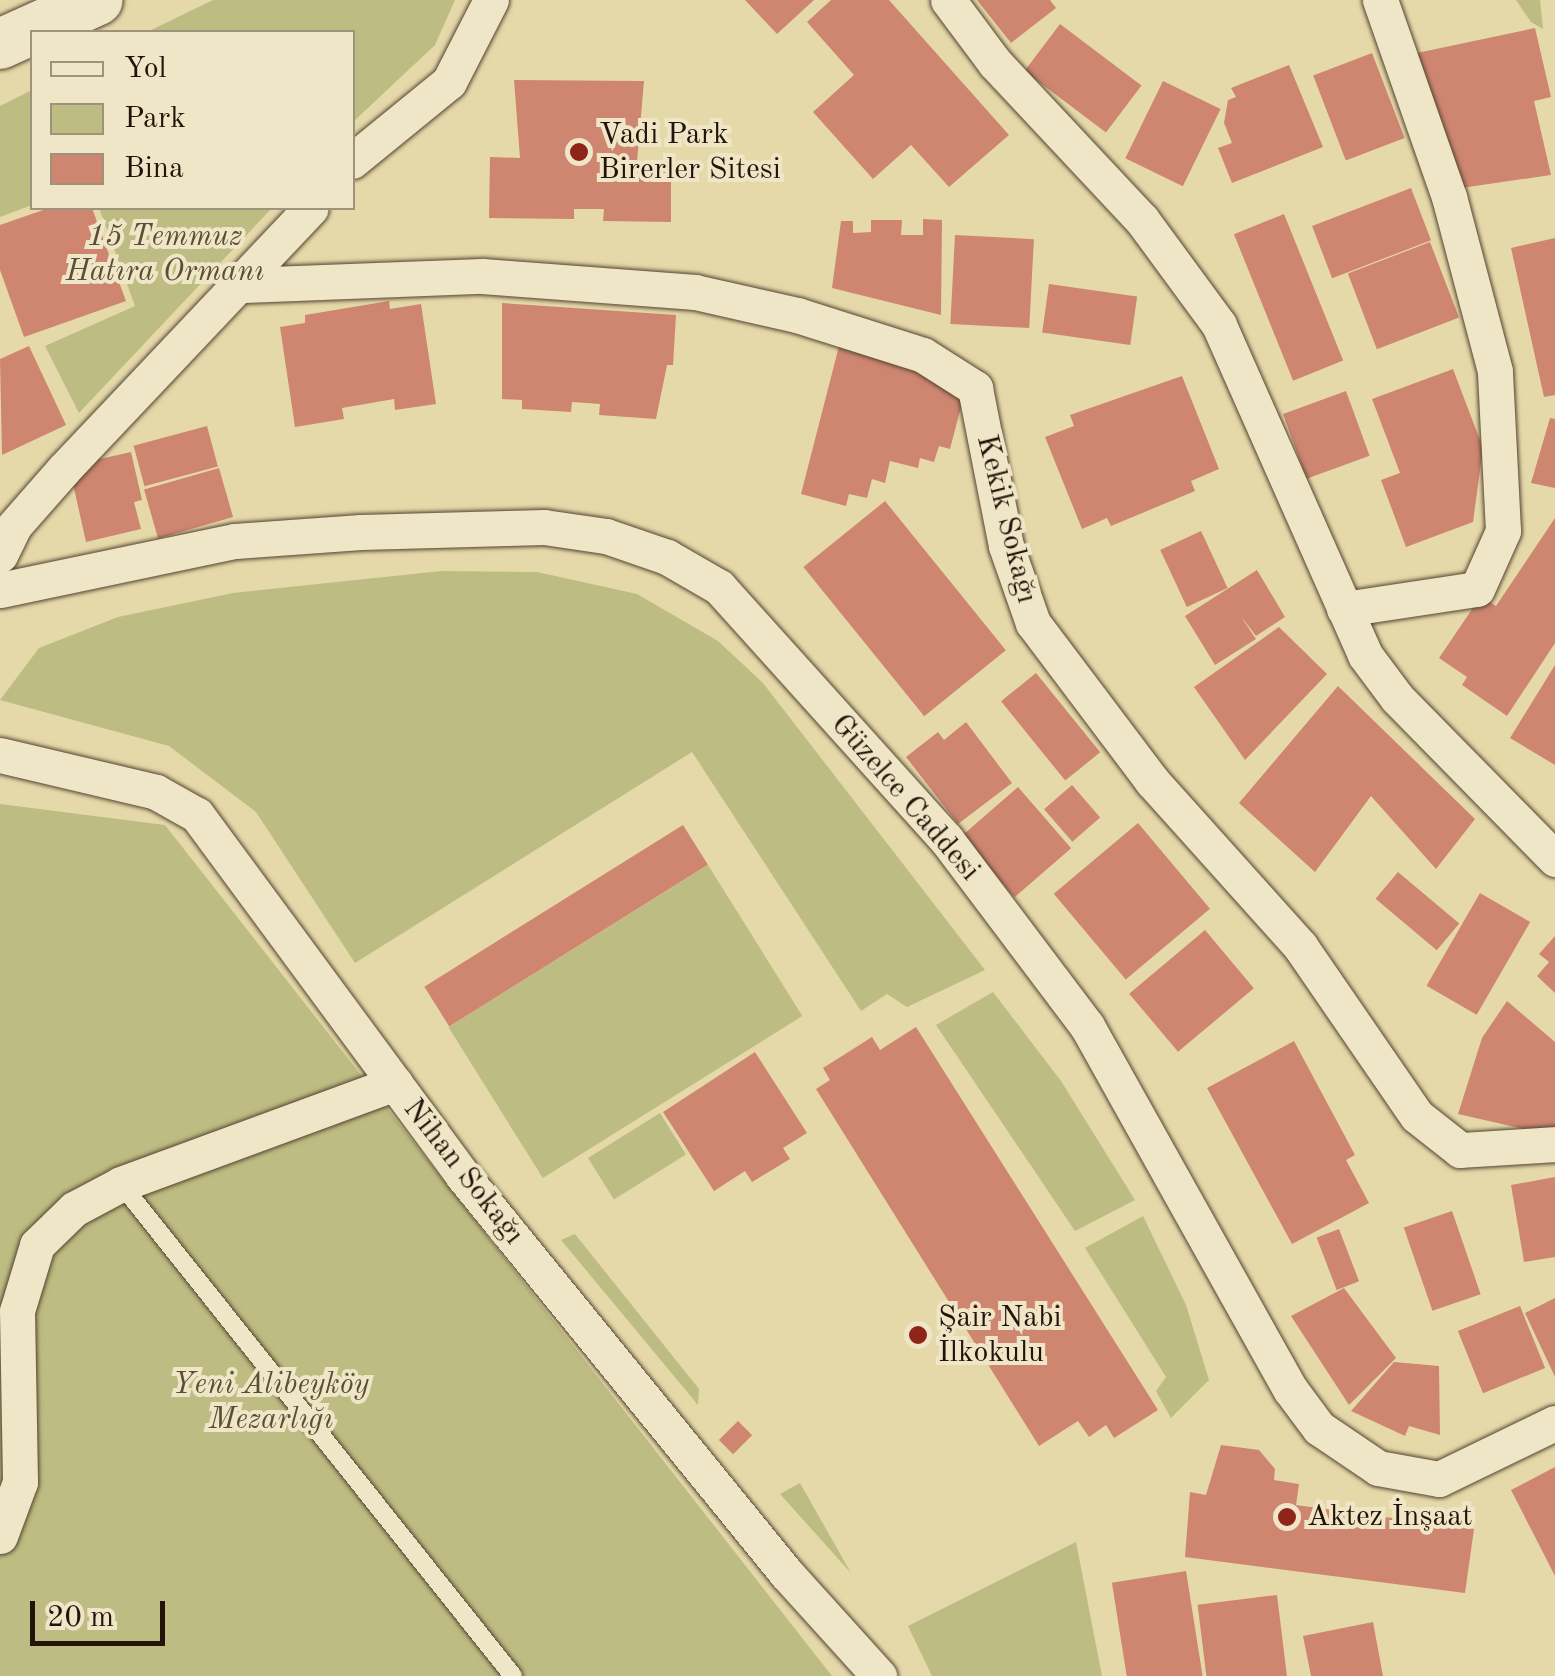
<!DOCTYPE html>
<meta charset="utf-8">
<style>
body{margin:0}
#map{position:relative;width:1555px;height:1676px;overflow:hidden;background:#e6d9a9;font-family:"Old Standard TT",serif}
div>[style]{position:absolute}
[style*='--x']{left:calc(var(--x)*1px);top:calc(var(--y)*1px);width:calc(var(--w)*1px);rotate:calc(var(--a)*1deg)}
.green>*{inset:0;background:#bdbc82;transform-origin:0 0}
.building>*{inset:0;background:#ce8671;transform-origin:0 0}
.roads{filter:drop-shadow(0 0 2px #544432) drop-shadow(0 0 2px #544432)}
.service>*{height:18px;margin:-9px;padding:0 9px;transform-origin:9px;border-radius:9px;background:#efe6c7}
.minor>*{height:35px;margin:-17.5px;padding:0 17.5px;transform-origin:17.5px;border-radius:17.5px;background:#efe6c7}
.secondary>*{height:50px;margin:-25px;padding:0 25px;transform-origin:25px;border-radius:25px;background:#efe6c7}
.dots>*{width:28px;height:28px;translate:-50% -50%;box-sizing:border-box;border:5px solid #efe6c7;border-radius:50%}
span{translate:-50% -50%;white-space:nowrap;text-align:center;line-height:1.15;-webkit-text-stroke:8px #efe6c7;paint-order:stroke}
.poi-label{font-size:30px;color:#24130a}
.left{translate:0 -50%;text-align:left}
.park-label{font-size:30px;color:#5a4e34;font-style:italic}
.street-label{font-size:30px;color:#24130a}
.legend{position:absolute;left:30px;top:30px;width:325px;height:180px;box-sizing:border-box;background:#efe6c7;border:2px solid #9e927b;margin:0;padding:12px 18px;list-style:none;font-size:30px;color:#24130a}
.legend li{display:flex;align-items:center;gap:20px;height:50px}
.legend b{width:50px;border:2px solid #9e927b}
.scale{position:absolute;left:30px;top:1601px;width:135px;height:45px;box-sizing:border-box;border:5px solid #24130a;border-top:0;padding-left:12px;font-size:30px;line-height:35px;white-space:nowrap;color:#24130a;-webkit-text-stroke:8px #efe6c7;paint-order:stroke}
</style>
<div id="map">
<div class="green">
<div style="clip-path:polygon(213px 0,455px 0,435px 45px,353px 122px,352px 32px,147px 32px)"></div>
<div style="clip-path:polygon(1516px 0,1540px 0,1543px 29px,1531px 22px)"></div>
<div style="clip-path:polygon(32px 90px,32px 205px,0 217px,0 106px)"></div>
<div style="clip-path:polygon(99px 208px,272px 208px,79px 413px,45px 346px,135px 306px)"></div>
<div style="clip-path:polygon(441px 571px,537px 572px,637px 594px,718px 641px,763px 683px,985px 970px,907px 1007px,887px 994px,861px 1011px,692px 752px,355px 963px,256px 812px,169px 746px,0 700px,39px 648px,118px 617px,233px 593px)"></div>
<div style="clip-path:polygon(0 804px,165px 825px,832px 1676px,0 1676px)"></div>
<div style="left:708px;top:865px;width:178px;height:306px;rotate:58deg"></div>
<div style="clip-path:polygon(993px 992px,1061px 1081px,1135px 1200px,1075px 1231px,936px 1025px)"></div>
<div style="left:660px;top:1113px;width:49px;height:85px;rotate:58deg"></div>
<div style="clip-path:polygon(1143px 1216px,1186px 1305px,1209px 1380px,1171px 1418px,1156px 1391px,1166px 1377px,1085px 1248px)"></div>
<div style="clip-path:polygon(575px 1234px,699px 1389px,698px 1405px,561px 1240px)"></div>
<div style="clip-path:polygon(800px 1483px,851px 1573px,780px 1494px)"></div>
<div style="clip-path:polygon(1076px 1542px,1102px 1676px,932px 1676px,908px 1626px)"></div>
</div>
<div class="building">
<div style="clip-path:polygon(745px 0,814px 0,777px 34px)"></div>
<div style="clip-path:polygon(831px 0,889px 0,1009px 135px,949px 187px,911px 145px,873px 179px,813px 112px,854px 75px,807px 22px)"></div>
<div style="clip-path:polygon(977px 0,1050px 0,1056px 8px,1011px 43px)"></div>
<div style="left:1060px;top:24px;width:102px;height:59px;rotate:37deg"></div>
<div style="clip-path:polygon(1535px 28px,1551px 97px,1534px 101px,1551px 175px,1461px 188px,1417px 53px)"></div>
<div style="left:1372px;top:53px;width:91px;height:63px;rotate:69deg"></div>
<div style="clip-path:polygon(1289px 65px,1323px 147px,1232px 183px,1218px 148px,1232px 143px,1224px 123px,1228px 100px,1236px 97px,1231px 88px)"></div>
<div style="clip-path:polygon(514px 80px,644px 81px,637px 162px,671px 162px,671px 222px,603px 221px,604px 209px,574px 209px,574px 219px,489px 218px,490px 157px,520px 158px)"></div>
<div style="left:1163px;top:81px;width:64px;height:86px;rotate:26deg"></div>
<div style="left:1411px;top:188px;width:56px;height:106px;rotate:69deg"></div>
<div style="clip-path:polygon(49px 208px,92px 208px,126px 301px,24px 337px,0 270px,0 225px)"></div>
<div style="left:1284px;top:214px;width:158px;height:54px;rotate:68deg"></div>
<div style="clip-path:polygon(923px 219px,942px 220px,941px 315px,832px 288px,841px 221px,853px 221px,853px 233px,871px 232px,871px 220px,902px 220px,901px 235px,923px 235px)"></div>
<div style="left:955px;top:235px;width:79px;height:89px;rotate:3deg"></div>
<div style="clip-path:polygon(1555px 238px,1555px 395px,1544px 397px,1511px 248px)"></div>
<div style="left:1430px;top:242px;width:81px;height:88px;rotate:69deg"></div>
<div style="left:1049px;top:284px;width:89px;height:49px;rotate:8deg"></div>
<div style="clip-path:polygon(389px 301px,390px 309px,421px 304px,436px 404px,395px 410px,394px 399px,342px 408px,344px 419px,295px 427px,280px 327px,305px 323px,305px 315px)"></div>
<div style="clip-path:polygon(502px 303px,676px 315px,673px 365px,667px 365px,656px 419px,599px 415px,600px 404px,572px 402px,571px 412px,522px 409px,522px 400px,502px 399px)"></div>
<div style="clip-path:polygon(29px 346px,66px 425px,2px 455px,0 359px)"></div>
<div style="clip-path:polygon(839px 346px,944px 373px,965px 392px,950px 449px,939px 446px,934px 462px,920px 458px,918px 468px,890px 461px,885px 483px,872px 479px,867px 498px,849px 494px,846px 506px,801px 494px)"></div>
<div style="clip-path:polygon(1453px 369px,1483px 448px,1473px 522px,1406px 547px,1381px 480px,1400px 473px,1372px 399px)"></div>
<div style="clip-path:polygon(1182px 376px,1219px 469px,1191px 481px,1195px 491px,1111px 526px,1107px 518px,1082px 529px,1045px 437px,1074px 426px,1070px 415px)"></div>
<div style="left:1346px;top:391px;width:69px;height:67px;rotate:70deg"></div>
<div style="clip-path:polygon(1550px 418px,1555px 419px,1555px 488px,1531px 483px)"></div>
<div style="left:207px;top:426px;width:42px;height:76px;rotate:75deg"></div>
<div style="clip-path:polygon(131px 452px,142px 500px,134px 502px,141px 529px,86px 542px,69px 466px)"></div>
<div style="left:219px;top:468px;width:51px;height:78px;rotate:74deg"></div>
<div style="left:885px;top:501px;width:192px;height:105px;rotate:51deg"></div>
<div style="clip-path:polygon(1555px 518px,1555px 643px,1507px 716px,1462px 685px,1467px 677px,1439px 658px,1481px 596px,1496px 606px)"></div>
<div style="left:1201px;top:531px;width:63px;height:45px;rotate:65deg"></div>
<div style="clip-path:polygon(1257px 570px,1285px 617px,1256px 636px,1240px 615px,1256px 639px,1215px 665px,1185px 616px)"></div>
<div style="clip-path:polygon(1279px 627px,1327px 674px,1245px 760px,1194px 687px)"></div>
<div style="clip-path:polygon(1555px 665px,1555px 765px,1510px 738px)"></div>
<div style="left:1036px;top:673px;width:102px;height:45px;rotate:51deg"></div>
<div style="clip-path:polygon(1338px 686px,1475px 819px,1436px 869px,1371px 796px,1315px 872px,1239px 803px)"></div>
<div style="clip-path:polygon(966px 722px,1012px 783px,958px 824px,906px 757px,938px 732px,944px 740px)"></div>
<div style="left:1072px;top:785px;width:43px;height:37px;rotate:49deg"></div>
<div style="left:1018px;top:787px;width:81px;height:75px;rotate:49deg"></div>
<div style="left:1138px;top:823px;width:112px;height:110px;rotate:50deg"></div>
<div style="left:683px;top:825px;width:47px;height:305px;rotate:58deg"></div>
<div style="left:1398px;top:872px;width:80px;height:35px;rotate:40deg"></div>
<div style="left:1480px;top:893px;width:58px;height:107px;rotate:30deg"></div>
<div style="left:1205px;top:930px;width:76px;height:99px;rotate:50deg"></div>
<div style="clip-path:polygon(1555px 936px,1555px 993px,1537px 976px,1549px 962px,1539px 954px)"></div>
<div style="clip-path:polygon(1507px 1001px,1555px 1042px,1555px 1136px,1458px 1114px,1482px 1038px)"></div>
<div style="clip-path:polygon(916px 1027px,1158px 1410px,1114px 1438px,1106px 1425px,1089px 1437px,1078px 1421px,1039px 1446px,816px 1089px,830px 1080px,823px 1068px,872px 1037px,880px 1050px)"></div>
<div style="clip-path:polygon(1294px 1041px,1355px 1155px,1346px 1160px,1369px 1203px,1292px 1244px,1207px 1088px)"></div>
<div style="clip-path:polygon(755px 1052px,807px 1133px,783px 1148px,790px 1159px,752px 1182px,745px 1171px,714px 1191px,663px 1112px)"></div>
<div style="clip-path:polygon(1555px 1177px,1555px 1257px,1524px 1262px,1511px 1185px)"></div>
<div style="left:1452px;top:1211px;width:88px;height:51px;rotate:71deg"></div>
<div style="left:1339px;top:1229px;width:56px;height:24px;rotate:69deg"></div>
<div style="clip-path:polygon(1344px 1288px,1396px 1358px,1349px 1405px,1291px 1316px)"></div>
<div style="clip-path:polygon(1555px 1298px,1555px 1377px,1525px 1313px)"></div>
<div style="left:1520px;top:1306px;width:67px;height:67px;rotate:68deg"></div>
<div style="clip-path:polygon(1394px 1362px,1439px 1366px,1440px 1435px,1409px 1426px,1405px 1436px,1351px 1411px)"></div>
<div style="left:738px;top:1421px;width:20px;height:27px;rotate:45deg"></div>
<div style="clip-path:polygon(1221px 1445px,1259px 1450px,1275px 1469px,1274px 1480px,1299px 1484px,1296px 1505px,1474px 1529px,1465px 1593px,1185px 1557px,1190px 1492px,1206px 1495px)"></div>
<div style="clip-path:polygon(1555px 1467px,1555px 1576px,1511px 1490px)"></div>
<div style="left:1186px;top:1571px;width:106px;height:75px;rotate:81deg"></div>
<div style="left:1277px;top:1595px;width:82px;height:80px;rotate:83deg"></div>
<div style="clip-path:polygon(1373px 1622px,1383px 1676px,1311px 1676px,1303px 1636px)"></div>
</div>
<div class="roads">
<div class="service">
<div style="--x:121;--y:1184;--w:629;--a:51.45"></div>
</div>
<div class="minor">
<div style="--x:948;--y:0;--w:79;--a:53.3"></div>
<div style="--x:995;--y:63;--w:215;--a:46.9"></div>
<div style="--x:1142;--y:220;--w:130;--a:53.7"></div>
<div style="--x:1219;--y:325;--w:361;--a:66.1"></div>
<div style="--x:1365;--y:655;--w:54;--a:53.3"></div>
<div style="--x:1397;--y:698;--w:226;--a:45.5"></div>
<div style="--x:352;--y:161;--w:125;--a:-39.2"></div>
<div style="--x:449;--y:82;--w:92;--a:-62.9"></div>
<div style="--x:244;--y:285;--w:238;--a:-2.2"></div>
<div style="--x:482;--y:276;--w:214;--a:4.3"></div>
<div style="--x:695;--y:292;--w:105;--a:12.7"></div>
<div style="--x:797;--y:315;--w:132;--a:17.6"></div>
<div style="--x:923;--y:355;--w:62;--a:32.4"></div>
<div style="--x:975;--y:388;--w:161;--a:78.9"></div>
<div style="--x:1006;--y:546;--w:82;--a:70.7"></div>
<div style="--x:1033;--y:623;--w:198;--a:53"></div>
<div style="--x:1152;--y:781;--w:222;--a:48.1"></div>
<div style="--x:1300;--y:946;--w:206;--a:55.5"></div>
<div style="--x:1417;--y:1116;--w:55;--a:38.3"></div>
<div style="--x:1460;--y:1150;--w:95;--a:-3.6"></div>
<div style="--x:0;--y:555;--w:32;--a:-64"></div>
<div style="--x:14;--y:526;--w:76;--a:-48.7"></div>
<div style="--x:64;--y:469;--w:359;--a:-46.6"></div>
<div style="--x:0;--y:590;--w:240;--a:-11.8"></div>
<div style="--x:235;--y:541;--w:126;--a:-4.1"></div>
<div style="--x:361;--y:532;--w:183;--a:-1.6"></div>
<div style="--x:544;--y:527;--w:63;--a:8.3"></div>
<div style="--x:606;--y:536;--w:65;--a:19"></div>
<div style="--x:667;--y:557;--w:60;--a:30"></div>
<div style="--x:719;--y:587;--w:339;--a:48"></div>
<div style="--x:946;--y:839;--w:234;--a:53"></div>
<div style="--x:1087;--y:1026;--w:416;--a:60.8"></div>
<div style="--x:1290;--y:1389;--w:49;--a:53.4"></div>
<div style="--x:1319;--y:1428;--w:71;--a:34.1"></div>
<div style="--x:1378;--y:1468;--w:62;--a:10.2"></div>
<div style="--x:1439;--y:1479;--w:129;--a:-25.8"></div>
<div style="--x:1344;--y:609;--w:134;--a:-8.6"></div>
<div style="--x:1477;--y:589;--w:64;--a:-65.9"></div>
<div style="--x:1503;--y:531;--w:160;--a:-92.9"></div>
<div style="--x:1495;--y:371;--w:180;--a:-104.8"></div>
<div style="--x:1449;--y:197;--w:209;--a:-109.3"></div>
<div style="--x:0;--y:755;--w:160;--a:13.3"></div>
<div style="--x:156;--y:792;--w:47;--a:29.3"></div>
<div style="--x:197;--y:815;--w:448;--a:53.6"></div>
<div style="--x:463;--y:1176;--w:512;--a:50.87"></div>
<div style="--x:786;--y:1573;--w:139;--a:47.9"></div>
<div style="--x:0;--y:1536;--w:58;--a:-69.7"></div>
<div style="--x:20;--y:1482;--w:171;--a:-91"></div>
<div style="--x:17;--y:1311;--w:69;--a:-73.1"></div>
<div style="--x:37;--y:1245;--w:52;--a:-44.2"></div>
<div style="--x:74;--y:1209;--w:53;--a:-28"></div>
<div style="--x:121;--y:1184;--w:292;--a:-20.2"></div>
</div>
<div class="secondary">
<div style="--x:0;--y:44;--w:107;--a:-24.2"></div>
</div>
</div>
<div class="dots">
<div style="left:579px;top:152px;background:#8f2418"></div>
<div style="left:918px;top:1335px;background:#8f2418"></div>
<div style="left:1287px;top:1517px;background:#8f2418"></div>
</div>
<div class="poi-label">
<span class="left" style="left:599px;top:152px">Vadi Park<br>Birerler Sitesi</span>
<span class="left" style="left:938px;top:1335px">Şair Nabi<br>İlkokulu</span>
<span class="left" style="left:1307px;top:1517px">Aktez İnşaat</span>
</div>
<div class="park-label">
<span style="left:165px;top:254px">15 Temmuz<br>Hatıra Ormanı</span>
<span style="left:271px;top:1402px">Yeni Alibeyköy<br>Mezarlığı</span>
</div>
<div class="street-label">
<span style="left:1006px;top:519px;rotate:76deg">Kekik Sokağı</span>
<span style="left:905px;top:798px;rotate:49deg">Güzelce Caddesi</span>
<span style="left:463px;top:1172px;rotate:52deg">Nihan Sokağı</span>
</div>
<ul class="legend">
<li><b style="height:12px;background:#efe6c7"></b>Yol</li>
<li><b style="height:28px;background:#bdbc82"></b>Park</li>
<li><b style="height:28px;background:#ce8671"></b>Bina</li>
</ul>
<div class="scale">20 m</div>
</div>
